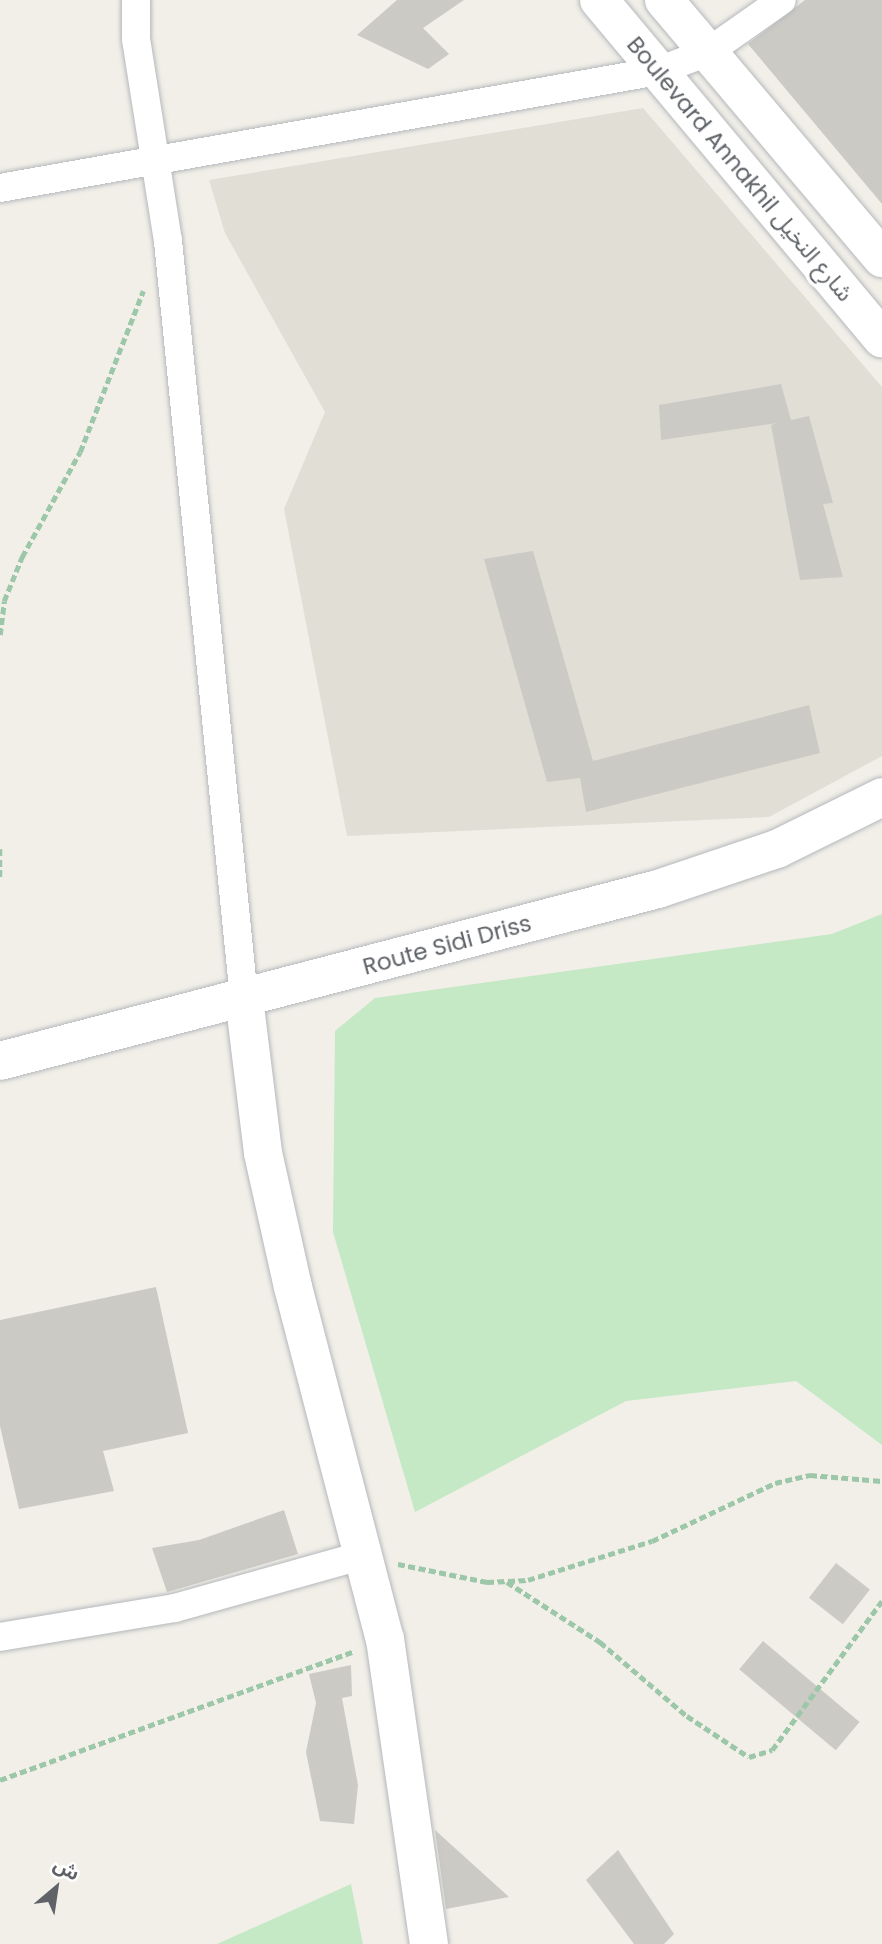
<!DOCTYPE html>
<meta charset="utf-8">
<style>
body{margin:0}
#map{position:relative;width:882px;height:1944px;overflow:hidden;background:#f1efe8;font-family:Poppins,"Noto Sans Arabic",sans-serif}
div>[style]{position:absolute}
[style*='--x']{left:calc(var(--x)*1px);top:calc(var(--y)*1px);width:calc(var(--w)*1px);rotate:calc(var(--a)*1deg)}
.education>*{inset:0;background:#e1ded6}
.green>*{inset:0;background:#c5e8c5}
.building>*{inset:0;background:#cccac5;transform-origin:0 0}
.path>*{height:4.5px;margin-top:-2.25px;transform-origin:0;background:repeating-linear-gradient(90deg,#9cc7a9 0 7px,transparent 0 10.5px)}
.roads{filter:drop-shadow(0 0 2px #b5b8bc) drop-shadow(0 0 2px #b5b8bc)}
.street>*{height:28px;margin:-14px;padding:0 14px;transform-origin:14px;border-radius:14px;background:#fff}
.secondary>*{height:38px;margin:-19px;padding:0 19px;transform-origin:19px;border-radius:19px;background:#fff}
span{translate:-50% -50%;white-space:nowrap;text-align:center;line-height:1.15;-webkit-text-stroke:7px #fff;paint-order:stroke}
.street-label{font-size:23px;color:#5f6368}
.north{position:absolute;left:21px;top:1853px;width:70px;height:70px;-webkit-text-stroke:5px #fff;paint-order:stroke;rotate:29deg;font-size:19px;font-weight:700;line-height:28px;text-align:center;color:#5f6368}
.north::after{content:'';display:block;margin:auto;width:24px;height:32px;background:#5f6368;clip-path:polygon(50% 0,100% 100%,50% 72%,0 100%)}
</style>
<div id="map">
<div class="education">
<div style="clip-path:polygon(643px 108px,882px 387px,882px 756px,769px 817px,347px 836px,284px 509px,325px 412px,225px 233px,209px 180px)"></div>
</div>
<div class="green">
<div style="clip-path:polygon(882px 914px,882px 1445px,796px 1381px,626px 1401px,415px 1512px,333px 1232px,335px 1031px,375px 998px,832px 934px)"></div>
<div style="clip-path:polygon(351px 1884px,363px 1944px,217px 1944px)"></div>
</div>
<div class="building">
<div style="clip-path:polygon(397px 0,464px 0,423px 28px,449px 54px,428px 69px,357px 35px)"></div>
<div style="clip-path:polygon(805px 0,882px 0,882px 204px,748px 44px)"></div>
<div style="clip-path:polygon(781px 384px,791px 420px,809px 416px,833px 503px,823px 504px,843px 577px,800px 580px,771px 425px,777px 423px,661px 440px,659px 405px)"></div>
<div style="clip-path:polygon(533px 551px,593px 761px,809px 705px,820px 753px,586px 812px,580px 778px,547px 782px,484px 559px)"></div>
<div style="clip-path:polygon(156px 1287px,188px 1433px,103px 1451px,114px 1491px,19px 1509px,0 1426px,0 1320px)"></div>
<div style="clip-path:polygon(284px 1510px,298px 1554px,167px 1592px,152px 1548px,199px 1540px)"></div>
<div style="left:836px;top:1563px;width:43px;height:44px;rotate:38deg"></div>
<div style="left:763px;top:1641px;width:126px;height:37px;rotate:40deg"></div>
<div style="clip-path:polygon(351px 1665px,352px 1696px,342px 1698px,358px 1785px,354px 1824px,320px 1821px,306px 1752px,316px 1703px,309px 1674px)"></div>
<div style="clip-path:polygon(435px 1830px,509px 1897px,446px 1909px)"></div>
<div style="clip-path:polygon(618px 1850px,674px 1934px,664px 1944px,634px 1944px,586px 1880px)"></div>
</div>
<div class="path">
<div style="--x:0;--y:635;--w:34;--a:-83"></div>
<div style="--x:4;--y:601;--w:48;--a:-67.8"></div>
<div style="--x:22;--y:557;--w:120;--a:-61.1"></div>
<div style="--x:80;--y:452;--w:173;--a:-68.6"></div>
<div style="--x:0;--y:849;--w:31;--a:90"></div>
<div style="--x:398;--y:1564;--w:91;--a:11.4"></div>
<div style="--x:487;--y:1582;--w:41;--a:-2.8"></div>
<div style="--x:528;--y:1580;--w:130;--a:-17.5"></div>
<div style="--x:652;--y:1541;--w:136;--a:-25.2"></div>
<div style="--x:775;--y:1483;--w:36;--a:-13"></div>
<div style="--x:810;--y:1475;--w:72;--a:4.8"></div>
<div style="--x:507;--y:1582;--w:111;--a:32.8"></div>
<div style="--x:600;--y:1642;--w:114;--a:40.4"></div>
<div style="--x:687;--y:1716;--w:74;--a:33.5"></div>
<div style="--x:749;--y:1757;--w:24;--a:-17"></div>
<div style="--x:772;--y:1750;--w:185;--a:-53.6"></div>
<div style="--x:0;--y:1780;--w:377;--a:-20"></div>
</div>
<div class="roads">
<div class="street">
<div style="--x:136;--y:0;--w:39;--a:90"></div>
<div style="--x:136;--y:39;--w:205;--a:81"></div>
<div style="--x:168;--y:241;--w:761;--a:84.27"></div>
<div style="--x:0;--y:188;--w:668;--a:-10.08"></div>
<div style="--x:658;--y:71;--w:53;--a:-20.8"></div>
<div style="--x:708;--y:52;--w:90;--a:-35.1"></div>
<div style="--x:0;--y:1637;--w:177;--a:-9.4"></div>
<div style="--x:175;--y:1608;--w:195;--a:-15.7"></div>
</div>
<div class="secondary">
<div style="--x:599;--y:0;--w:441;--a:50.1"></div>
<div style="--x:664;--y:0;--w:338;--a:49.8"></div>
<div style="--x:244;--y:998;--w:156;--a:83"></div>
<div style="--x:263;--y:1153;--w:137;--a:77.4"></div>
<div style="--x:293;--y:1287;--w:364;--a:75.4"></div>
<div style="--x:385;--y:1639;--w:308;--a:81.8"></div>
<div style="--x:0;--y:1061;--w:680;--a:-14.65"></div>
<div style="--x:658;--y:889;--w:126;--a:-18.6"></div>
<div style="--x:777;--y:849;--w:117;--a:-26.3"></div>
</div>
</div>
<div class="street-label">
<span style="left:740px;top:169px;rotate:50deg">Boulevard Annakhil شارع النخيل</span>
<span style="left:447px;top:945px;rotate:-15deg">Route Sidi Driss</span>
</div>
<div class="north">ش</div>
</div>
